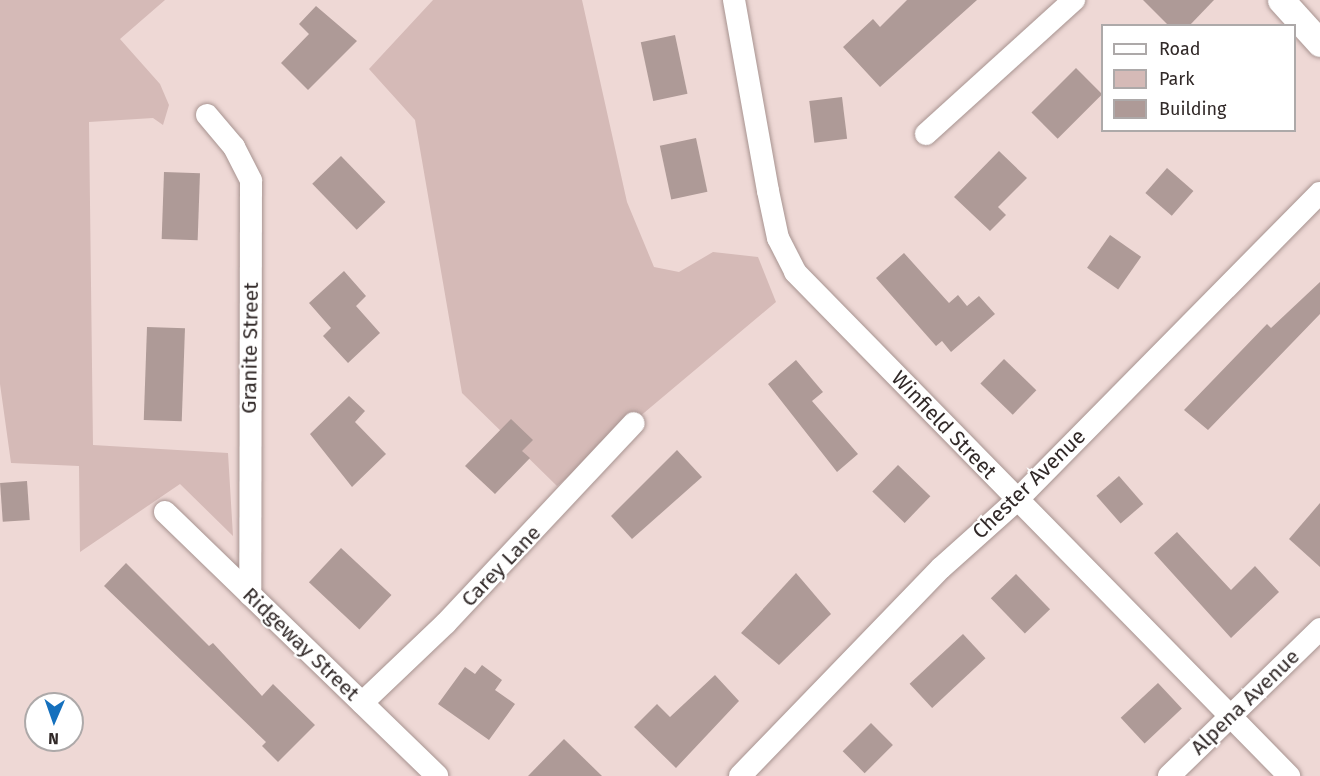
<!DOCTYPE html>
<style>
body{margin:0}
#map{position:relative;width:1320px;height:776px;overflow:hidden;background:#eed8d5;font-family:"Fira Sans",sans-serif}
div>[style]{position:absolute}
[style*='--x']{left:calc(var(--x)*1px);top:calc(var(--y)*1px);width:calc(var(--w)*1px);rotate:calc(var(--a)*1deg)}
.green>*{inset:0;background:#d5bab7}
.building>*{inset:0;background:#ae9a97;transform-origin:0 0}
.roads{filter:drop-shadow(0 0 2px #a79390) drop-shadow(0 0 2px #a79390)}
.minor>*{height:22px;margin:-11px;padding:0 11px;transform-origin:11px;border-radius:11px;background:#fff}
.tertiary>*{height:27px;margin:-13.5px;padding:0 13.5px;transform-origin:13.5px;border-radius:13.5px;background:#fff}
span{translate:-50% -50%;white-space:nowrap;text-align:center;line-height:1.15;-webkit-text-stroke:4.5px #fff;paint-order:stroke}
.street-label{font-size:21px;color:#312928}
.legend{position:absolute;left:1101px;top:24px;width:195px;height:108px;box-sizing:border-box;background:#fff;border:2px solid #ada9a9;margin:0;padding:8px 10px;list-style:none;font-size:18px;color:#312928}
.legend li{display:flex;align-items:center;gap:12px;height:30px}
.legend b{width:30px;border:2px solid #ada9a9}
.north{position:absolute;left:24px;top:692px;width:60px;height:60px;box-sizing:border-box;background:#fff;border:2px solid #ada9a9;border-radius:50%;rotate:182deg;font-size:16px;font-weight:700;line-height:24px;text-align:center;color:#312928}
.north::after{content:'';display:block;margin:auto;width:21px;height:27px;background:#1570bd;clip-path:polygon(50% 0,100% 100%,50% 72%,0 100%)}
</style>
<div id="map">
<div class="green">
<div style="clip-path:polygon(0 0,165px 0,120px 39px,160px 84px,169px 105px,163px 125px,153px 118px,89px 122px,93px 445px,228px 453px,233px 536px,180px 484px,80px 552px,79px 466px,11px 463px,0 384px)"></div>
<div style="clip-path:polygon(433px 0,582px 0,627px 202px,654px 267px,679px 272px,713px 252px,758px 257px,776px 302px,557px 486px,462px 393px,415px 120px,369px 69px)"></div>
</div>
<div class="building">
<div style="clip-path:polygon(907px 0,977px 0,880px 87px,843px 47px,873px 19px,880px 27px)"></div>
<div style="clip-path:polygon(1143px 0,1214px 0,1189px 26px,1169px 26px)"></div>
<div style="clip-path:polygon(316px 6px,357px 41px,308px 90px,281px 63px,309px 34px,299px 24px)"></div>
<div style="left:675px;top:35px;width:60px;height:35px;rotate:78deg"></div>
<div style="left:1076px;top:68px;width:37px;height:63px;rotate:45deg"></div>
<div style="left:842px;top:97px;width:42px;height:33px;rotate:83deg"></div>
<div style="left:696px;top:138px;width:55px;height:37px;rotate:78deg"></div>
<div style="clip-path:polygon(999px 151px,1027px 178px,998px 207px,1006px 215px,990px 231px,954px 197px)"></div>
<div style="left:341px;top:156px;width:64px;height:40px;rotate:46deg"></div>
<div style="left:1167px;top:168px;width:35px;height:33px;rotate:41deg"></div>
<div style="left:164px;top:172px;width:36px;height:67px;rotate:2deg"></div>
<div style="left:1110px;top:235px;width:38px;height:40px;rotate:35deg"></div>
<div style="clip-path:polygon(904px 253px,949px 303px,958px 295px,967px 306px,979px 296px,995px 314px,951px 352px,942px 341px,936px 346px,876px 278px)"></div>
<div style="clip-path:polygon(344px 271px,366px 296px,356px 306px,380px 333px,348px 363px,323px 336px,331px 328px,309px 303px)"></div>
<div style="clip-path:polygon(1320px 282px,1320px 314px,1208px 430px,1184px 410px,1267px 324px,1271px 328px)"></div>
<div style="left:147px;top:327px;width:38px;height:93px;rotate:2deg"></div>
<div style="left:1004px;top:359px;width:45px;height:34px;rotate:44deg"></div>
<div style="clip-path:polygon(796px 360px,823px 392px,812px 401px,858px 454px,837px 472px,768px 384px)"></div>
<div style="clip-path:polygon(349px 396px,365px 411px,355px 422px,386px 454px,352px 487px,310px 434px)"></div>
<div style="clip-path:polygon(511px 419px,533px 440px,522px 451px,530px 458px,495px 494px,465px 466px)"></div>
<div style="clip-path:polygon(677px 450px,702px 477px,632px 539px,611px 516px)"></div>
<div style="left:898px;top:465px;width:45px;height:37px;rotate:44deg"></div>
<div style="left:1119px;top:476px;width:37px;height:30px;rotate:49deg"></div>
<div style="left:27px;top:481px;width:39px;height:27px;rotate:86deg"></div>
<div style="clip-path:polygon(1320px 503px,1320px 567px,1289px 539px)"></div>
<div style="clip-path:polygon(1177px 532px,1231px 590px,1255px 566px,1279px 592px,1231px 638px,1154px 553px)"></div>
<div style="left:341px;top:548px;width:69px;height:47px;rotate:43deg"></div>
<div style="clip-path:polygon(126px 563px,209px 646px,213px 643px,262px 696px,273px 684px,315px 725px,278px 762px,262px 746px,266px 742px,104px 586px)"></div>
<div style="clip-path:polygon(796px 573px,831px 614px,779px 665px,741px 633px)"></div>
<div style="left:1016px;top:574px;width:49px;height:35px;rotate:46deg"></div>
<div style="left:963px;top:634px;width:33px;height:73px;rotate:47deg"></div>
<div style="clip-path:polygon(482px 665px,502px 680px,495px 690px,515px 704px,489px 740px,438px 704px,465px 667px,475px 674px)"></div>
<div style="clip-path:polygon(715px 675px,739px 701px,676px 768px,634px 727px,657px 704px,670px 717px)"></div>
<div style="left:1158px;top:683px;width:35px;height:51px;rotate:47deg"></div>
<div style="left:871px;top:723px;width:31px;height:40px;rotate:45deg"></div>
<div style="clip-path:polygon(564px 739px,602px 776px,528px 776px)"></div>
</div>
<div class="roads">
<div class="minor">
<div style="--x:734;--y:0;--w:194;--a:79.9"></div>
<div style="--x:768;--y:191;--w:48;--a:78"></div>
<div style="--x:778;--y:238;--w:38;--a:63"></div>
<div style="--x:795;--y:272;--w:706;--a:45.57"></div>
<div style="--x:207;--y:115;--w:42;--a:49.8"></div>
<div style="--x:234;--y:147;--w:38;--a:63"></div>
<div style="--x:251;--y:181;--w:414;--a:90.1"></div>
<div style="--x:926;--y:134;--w:200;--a:-42.2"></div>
<div style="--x:165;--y:512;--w:379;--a:44.1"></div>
<div style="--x:362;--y:703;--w:116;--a:-43.6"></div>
<div style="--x:446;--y:623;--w:274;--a:-46.8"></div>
<div style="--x:740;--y:776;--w:289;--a:-46"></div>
<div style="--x:941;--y:568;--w:102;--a:-41.8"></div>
<div style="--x:1017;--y:500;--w:431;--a:-45.4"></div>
<div style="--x:1169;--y:776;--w:211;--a:-44.2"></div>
</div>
<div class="tertiary">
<div style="--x:1281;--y:0;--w:58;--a:47.8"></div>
</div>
</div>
<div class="street-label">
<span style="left:250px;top:348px;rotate:-89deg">Granite Street</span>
<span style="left:944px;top:425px;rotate:46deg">Winfield Street</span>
<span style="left:1029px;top:484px;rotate:-44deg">Chester Avenue</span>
<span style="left:501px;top:566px;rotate:-46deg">Carey Lane</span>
<span style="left:301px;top:644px;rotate:44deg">Ridgeway Street</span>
<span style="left:1245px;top:702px;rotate:-44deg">Alpena Avenue</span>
</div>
<ul class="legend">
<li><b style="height:8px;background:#fff"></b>Road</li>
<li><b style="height:16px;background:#d5bab7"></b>Park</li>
<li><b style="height:16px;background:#ae9a97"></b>Building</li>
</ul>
<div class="north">N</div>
</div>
